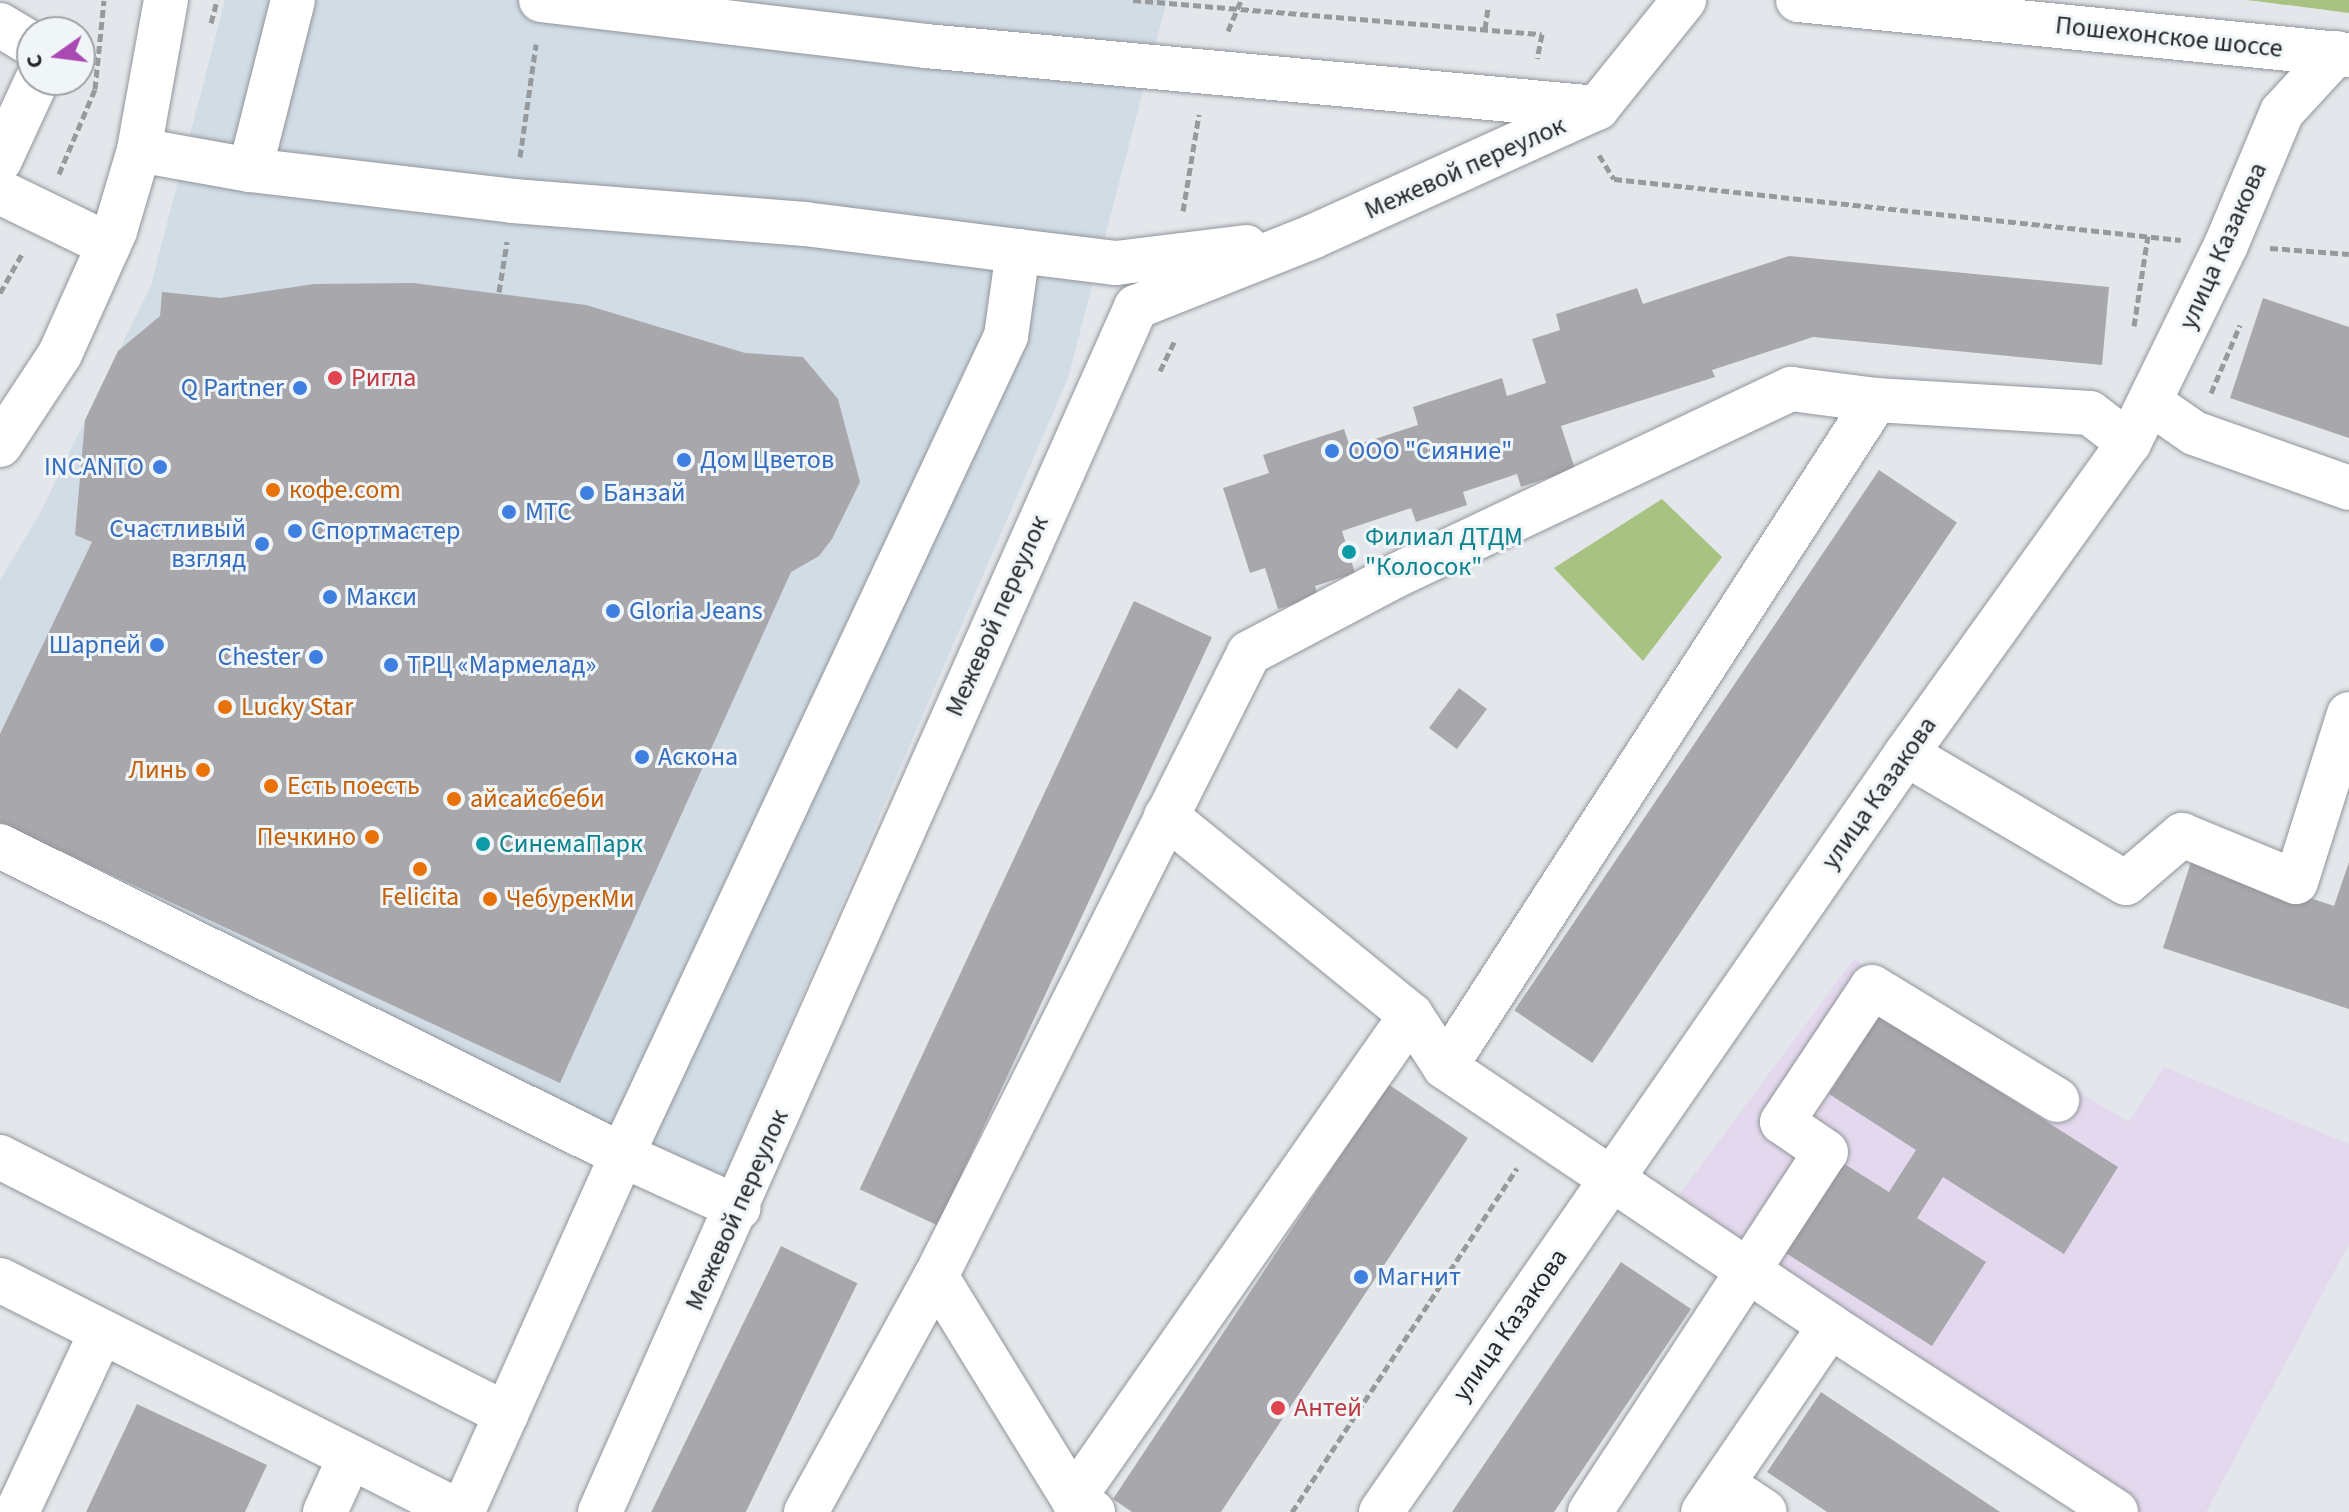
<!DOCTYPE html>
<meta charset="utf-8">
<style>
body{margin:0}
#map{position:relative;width:2349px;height:1512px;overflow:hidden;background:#e3e7eb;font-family:"Source Sans 3",sans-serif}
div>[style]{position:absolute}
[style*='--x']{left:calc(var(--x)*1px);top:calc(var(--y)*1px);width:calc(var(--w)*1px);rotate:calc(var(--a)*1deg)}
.built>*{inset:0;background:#d1dce5}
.education>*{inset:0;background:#e3d8ed}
.green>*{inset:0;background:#a7c281}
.building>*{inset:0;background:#a8a7ac;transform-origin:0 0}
.path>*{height:5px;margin-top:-2.5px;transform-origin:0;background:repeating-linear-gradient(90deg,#969a9c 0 8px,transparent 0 12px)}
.roads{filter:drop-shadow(0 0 2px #919599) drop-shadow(0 0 2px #919599)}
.minor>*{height:44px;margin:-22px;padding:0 22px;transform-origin:22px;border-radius:22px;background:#fff}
.major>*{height:44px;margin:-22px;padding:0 22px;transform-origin:22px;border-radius:22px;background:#fff}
.dots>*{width:22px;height:22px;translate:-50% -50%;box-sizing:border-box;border:4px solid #f0f5f8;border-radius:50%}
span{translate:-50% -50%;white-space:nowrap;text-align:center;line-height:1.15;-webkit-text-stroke:6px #f0f5f8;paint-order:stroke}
.street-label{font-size:26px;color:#252728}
.health-label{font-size:26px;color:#be3a42}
.left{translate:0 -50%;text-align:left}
.shop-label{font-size:26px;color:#366cbe}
.right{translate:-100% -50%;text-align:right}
.food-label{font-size:26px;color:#c56008}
.culture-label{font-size:26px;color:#0d838f}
.north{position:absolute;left:16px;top:16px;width:80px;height:80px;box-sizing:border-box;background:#f0f5f8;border:2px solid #9fa3a5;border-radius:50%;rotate:256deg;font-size:22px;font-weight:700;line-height:32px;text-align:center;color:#252728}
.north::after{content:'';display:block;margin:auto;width:28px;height:36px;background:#a94ab3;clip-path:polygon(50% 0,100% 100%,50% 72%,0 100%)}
</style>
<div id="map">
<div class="built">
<div style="clip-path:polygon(225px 0,1167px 0,1068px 378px,710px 1209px,0 865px,0 580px,39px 515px,151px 285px)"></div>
</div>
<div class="education">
<div style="clip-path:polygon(1854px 959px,2129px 1122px,2164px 1067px,2349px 1144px,2349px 1244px,2206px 1512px,2113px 1512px,1679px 1195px)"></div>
</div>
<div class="green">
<div style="clip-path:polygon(2246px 0,2349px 0,2349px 13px,2256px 1px)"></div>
<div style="clip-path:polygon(1662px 499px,1722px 557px,1643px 661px,1554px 568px)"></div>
</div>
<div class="building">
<div style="clip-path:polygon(1789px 256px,2109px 287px,2102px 365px,1813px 337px,1712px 370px,1715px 377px,1561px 426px,1575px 469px,1521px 487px,1517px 474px,1463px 492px,1467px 505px,1416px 522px,1411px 508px,1342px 531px,1355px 573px,1315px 586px,1318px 597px,1278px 609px,1265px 568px,1250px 573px,1223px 488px,1269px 473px,1263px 455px,1344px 429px,1350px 447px,1418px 425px,1413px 407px,1502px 378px,1507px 396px,1546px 383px,1532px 339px,1560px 330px,1556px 314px,1637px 288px,1643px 304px)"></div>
<div style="clip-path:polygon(413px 283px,586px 305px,745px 353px,803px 357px,838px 399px,860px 482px,832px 539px,819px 556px,791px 572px,560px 1083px,0 823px,0 734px,92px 542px,75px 535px,85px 420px,118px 351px,160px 316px,162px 292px,221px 298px,314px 284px)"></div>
<div style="clip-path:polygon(2263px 298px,2349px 327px,2349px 438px,2230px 398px)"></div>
<div style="left:1879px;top:470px;width:94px;height:652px;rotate:34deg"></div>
<div style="left:1134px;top:601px;width:86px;height:649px;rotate:25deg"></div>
<div style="left:1459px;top:688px;width:35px;height:50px;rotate:37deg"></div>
<div style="clip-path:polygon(2192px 859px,2334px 906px,2349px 862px,2349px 1009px,2163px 948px)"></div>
<div style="clip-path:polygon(1879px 1015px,2118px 1167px,2064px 1254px,1943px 1177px,1917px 1218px,1986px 1262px,1932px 1346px,1781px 1250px,1838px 1160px,1889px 1192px,1916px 1150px,1829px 1094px)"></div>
<div style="clip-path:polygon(1388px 1084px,1468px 1138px,1221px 1512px,1132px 1512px,1113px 1499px)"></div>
<div style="left:781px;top:1246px;width:85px;height:296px;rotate:26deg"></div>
<div style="clip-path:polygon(1621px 1262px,1691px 1309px,1554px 1512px,1452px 1512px)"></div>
<div style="clip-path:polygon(1821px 1392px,2000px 1512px,1827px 1512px,1767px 1472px)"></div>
<div style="clip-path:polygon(137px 1404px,267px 1465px,245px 1512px,86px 1512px)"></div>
</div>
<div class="path">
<div style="--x:1133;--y:0;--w:410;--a:4.8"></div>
<div style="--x:1542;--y:34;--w:25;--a:101"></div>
<div style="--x:211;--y:23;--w:24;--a:-75"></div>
<div style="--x:1485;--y:29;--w:22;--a:-82"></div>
<div style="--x:1228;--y:31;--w:34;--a:-67"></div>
<div style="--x:1599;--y:155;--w:28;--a:58"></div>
<div style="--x:1614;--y:179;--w:570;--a:6.14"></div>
<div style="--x:520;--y:157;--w:114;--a:-81.9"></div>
<div style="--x:59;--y:174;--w:92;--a:-67"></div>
<div style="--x:95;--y:89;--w:89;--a:-84.2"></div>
<div style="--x:1183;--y:211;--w:98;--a:-80.6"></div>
<div style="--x:2270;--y:248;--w:79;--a:4.3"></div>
<div style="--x:499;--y:292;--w:51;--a:-80.9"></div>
<div style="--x:0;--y:293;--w:47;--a:-60.7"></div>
<div style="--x:2134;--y:326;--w:91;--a:-81.2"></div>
<div style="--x:1160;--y:371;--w:34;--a:-64"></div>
<div style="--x:2211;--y:393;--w:74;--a:-66.9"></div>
<div style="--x:1292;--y:1512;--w:411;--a:-56.8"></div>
</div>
<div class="roads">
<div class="minor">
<div style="--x:541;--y:0;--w:388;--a:6.8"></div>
<div style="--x:926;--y:46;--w:674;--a:5.28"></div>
<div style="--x:0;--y:25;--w:37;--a:31"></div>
<div style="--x:139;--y:150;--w:113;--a:10.2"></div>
<div style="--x:250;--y:170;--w:265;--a:6.7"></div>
<div style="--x:513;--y:201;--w:293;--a:4.5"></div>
<div style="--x:805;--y:224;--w:215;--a:7.2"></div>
<div style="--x:1018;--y:251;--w:86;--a:98"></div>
<div style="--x:1006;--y:336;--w:905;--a:115.12"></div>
<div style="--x:622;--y:1155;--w:128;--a:24.4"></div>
<div style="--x:0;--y:160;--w:88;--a:-65.2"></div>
<div style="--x:250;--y:170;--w:175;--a:-75.8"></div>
<div style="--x:0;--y:192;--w:121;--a:25.9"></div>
<div style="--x:1018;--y:251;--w:99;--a:7"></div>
<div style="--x:1116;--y:263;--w:131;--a:-7"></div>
<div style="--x:2151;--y:403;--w:52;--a:34.9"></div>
<div style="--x:2194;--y:433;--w:164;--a:19.5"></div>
<div style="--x:0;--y:445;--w:109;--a:-56.6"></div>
<div style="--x:60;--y:354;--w:135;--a:-65.9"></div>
<div style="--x:115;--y:231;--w:84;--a:-73.5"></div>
<div style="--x:139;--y:150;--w:152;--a:-79.8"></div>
<div style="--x:1906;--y:754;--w:255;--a:30.4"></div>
<div style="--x:2126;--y:883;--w:74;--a:-40.6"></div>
<div style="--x:2182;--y:835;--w:123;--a:22.4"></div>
<div style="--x:2296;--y:882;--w:176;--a:-72.5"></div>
<div style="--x:1166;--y:816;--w:316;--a:39.1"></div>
<div style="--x:0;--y:846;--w:695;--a:26.42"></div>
<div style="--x:622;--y:1155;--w:391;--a:114.1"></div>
<div style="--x:1445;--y:1067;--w:794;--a:-57.13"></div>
<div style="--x:0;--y:1157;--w:568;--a:26.93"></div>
<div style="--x:0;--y:1280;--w:515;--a:26.76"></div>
<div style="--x:1830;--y:1326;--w:341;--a:33"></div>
<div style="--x:1723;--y:1484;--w:50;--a:33.7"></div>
<div style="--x:1073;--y:1499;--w:590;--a:-55.07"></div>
<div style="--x:1411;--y:1015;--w:62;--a:56.8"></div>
<div style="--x:1445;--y:1067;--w:464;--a:33.9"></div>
<div style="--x:1830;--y:1326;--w:225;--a:124.3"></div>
<div style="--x:17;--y:1512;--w:198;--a:-64.9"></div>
<div style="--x:325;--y:1512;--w:60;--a:-65.6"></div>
<div style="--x:600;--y:1512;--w:1319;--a:-66.02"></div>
<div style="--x:1136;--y:307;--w:189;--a:-21.7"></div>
<div style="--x:1312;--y:237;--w:313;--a:-24.4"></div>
<div style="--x:1597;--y:108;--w:139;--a:-51.1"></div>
<div style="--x:806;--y:1512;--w:269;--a:-61.2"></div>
<div style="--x:1093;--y:1512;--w:24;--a:-147"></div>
<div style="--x:1073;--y:1499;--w:262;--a:-121.6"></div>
<div style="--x:936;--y:1276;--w:697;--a:-63.32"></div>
<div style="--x:1249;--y:653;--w:167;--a:-27.8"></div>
<div style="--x:1397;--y:575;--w:436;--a:-25.3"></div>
<div style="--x:1791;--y:389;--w:86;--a:7.4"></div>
<div style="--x:1876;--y:400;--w:214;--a:3.5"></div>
<div style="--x:2090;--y:413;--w:49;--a:37.6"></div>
<div style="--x:1381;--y:1512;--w:922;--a:-55.29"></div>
<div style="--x:1906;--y:754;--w:383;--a:-54.4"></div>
<div style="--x:2129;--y:443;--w:220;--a:-63.9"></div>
<div style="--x:2226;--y:245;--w:144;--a:-67.2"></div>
<div style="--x:2282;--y:112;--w:80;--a:-47.5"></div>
<div style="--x:1590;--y:1512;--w:430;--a:-56.8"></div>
<div style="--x:1826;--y:1152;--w:53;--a:-145.7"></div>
<div style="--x:1782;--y:1122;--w:162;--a:-56.3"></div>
<div style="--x:1872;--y:987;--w:217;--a:31.4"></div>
</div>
<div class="major">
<div style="--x:1798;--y:0;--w:554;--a:5.7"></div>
</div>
</div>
<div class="dots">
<div style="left:335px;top:378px;background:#e0444e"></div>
<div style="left:300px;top:388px;background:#3f7fe0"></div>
<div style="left:1332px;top:451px;background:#3f7fe0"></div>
<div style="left:684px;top:460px;background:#3f7fe0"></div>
<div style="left:160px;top:467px;background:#3f7fe0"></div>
<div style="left:273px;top:490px;background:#e8710a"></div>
<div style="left:587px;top:493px;background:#3f7fe0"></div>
<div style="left:509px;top:512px;background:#3f7fe0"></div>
<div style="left:295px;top:531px;background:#3f7fe0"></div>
<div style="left:262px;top:544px;background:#3f7fe0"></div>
<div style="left:1349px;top:552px;background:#0f9aa8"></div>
<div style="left:330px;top:597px;background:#3f7fe0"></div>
<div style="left:613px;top:611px;background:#3f7fe0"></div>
<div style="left:157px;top:645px;background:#3f7fe0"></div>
<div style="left:316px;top:657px;background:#3f7fe0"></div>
<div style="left:391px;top:665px;background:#3f7fe0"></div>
<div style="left:225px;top:707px;background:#e8710a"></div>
<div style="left:642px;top:757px;background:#3f7fe0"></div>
<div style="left:203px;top:770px;background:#e8710a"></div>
<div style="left:271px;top:786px;background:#e8710a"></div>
<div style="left:454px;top:799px;background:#e8710a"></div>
<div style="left:372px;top:837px;background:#e8710a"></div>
<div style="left:483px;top:844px;background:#0f9aa8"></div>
<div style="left:420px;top:869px;background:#e8710a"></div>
<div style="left:490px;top:899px;background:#e8710a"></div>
<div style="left:1361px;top:1277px;background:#3f7fe0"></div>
<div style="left:1278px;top:1408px;background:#e0444e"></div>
</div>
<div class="street-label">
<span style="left:2169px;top:37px;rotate:6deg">Пошехонское шоссе</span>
<span style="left:1465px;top:168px;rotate:-24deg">Межевой переулок</span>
<span style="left:2223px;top:246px;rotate:-66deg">улица Казакова</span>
<span style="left:997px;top:616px;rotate:-66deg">Межевой переулок</span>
<span style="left:1879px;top:793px;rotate:-55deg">улица Казакова</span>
<span style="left:737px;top:1210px;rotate:-66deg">Межевой переулок</span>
<span style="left:1510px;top:1325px;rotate:-55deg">улица Казакова</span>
</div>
<div class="health-label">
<span class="left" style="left:351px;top:378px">Ригла</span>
<span class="left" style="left:1294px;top:1408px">Антей</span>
</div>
<div class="shop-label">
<span class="right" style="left:284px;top:388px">Q Partner</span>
<span class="left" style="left:1348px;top:451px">ООО "Сияние"</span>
<span class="left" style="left:700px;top:460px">Дом Цветов</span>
<span class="right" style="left:144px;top:467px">INCANTO</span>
<span class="left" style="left:603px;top:493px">Банзай</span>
<span class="left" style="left:525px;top:512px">МТС</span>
<span class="right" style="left:246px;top:544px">Счастливый<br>взгляд</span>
<span class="left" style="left:311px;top:531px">Спортмастер</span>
<span class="left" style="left:346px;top:597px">Макси</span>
<span class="left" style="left:629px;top:611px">Gloria Jeans</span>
<span class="right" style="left:141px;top:645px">Шарпей</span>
<span class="right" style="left:300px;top:657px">Chester</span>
<span class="left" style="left:407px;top:665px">ТРЦ «Мармелад»</span>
<span class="left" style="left:658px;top:757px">Аскона</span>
<span class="left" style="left:1377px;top:1277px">Магнит</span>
</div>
<div class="food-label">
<span class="left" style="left:289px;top:490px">кофе.com</span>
<span class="left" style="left:241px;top:707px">Lucky Star</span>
<span class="right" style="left:187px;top:770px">Линь</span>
<span class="left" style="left:287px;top:786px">Есть поесть</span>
<span class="left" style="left:470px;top:799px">айсайсбеби</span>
<span class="right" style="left:356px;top:837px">Печкино</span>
<span style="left:420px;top:897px">Felicita</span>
<span class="left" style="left:506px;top:899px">ЧебурекМи</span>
</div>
<div class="culture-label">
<span class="left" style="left:1365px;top:552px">Филиал ДТДМ<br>"Колосок"</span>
<span class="left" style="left:499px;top:844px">СинемаПарк</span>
</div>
<div class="north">С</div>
</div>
